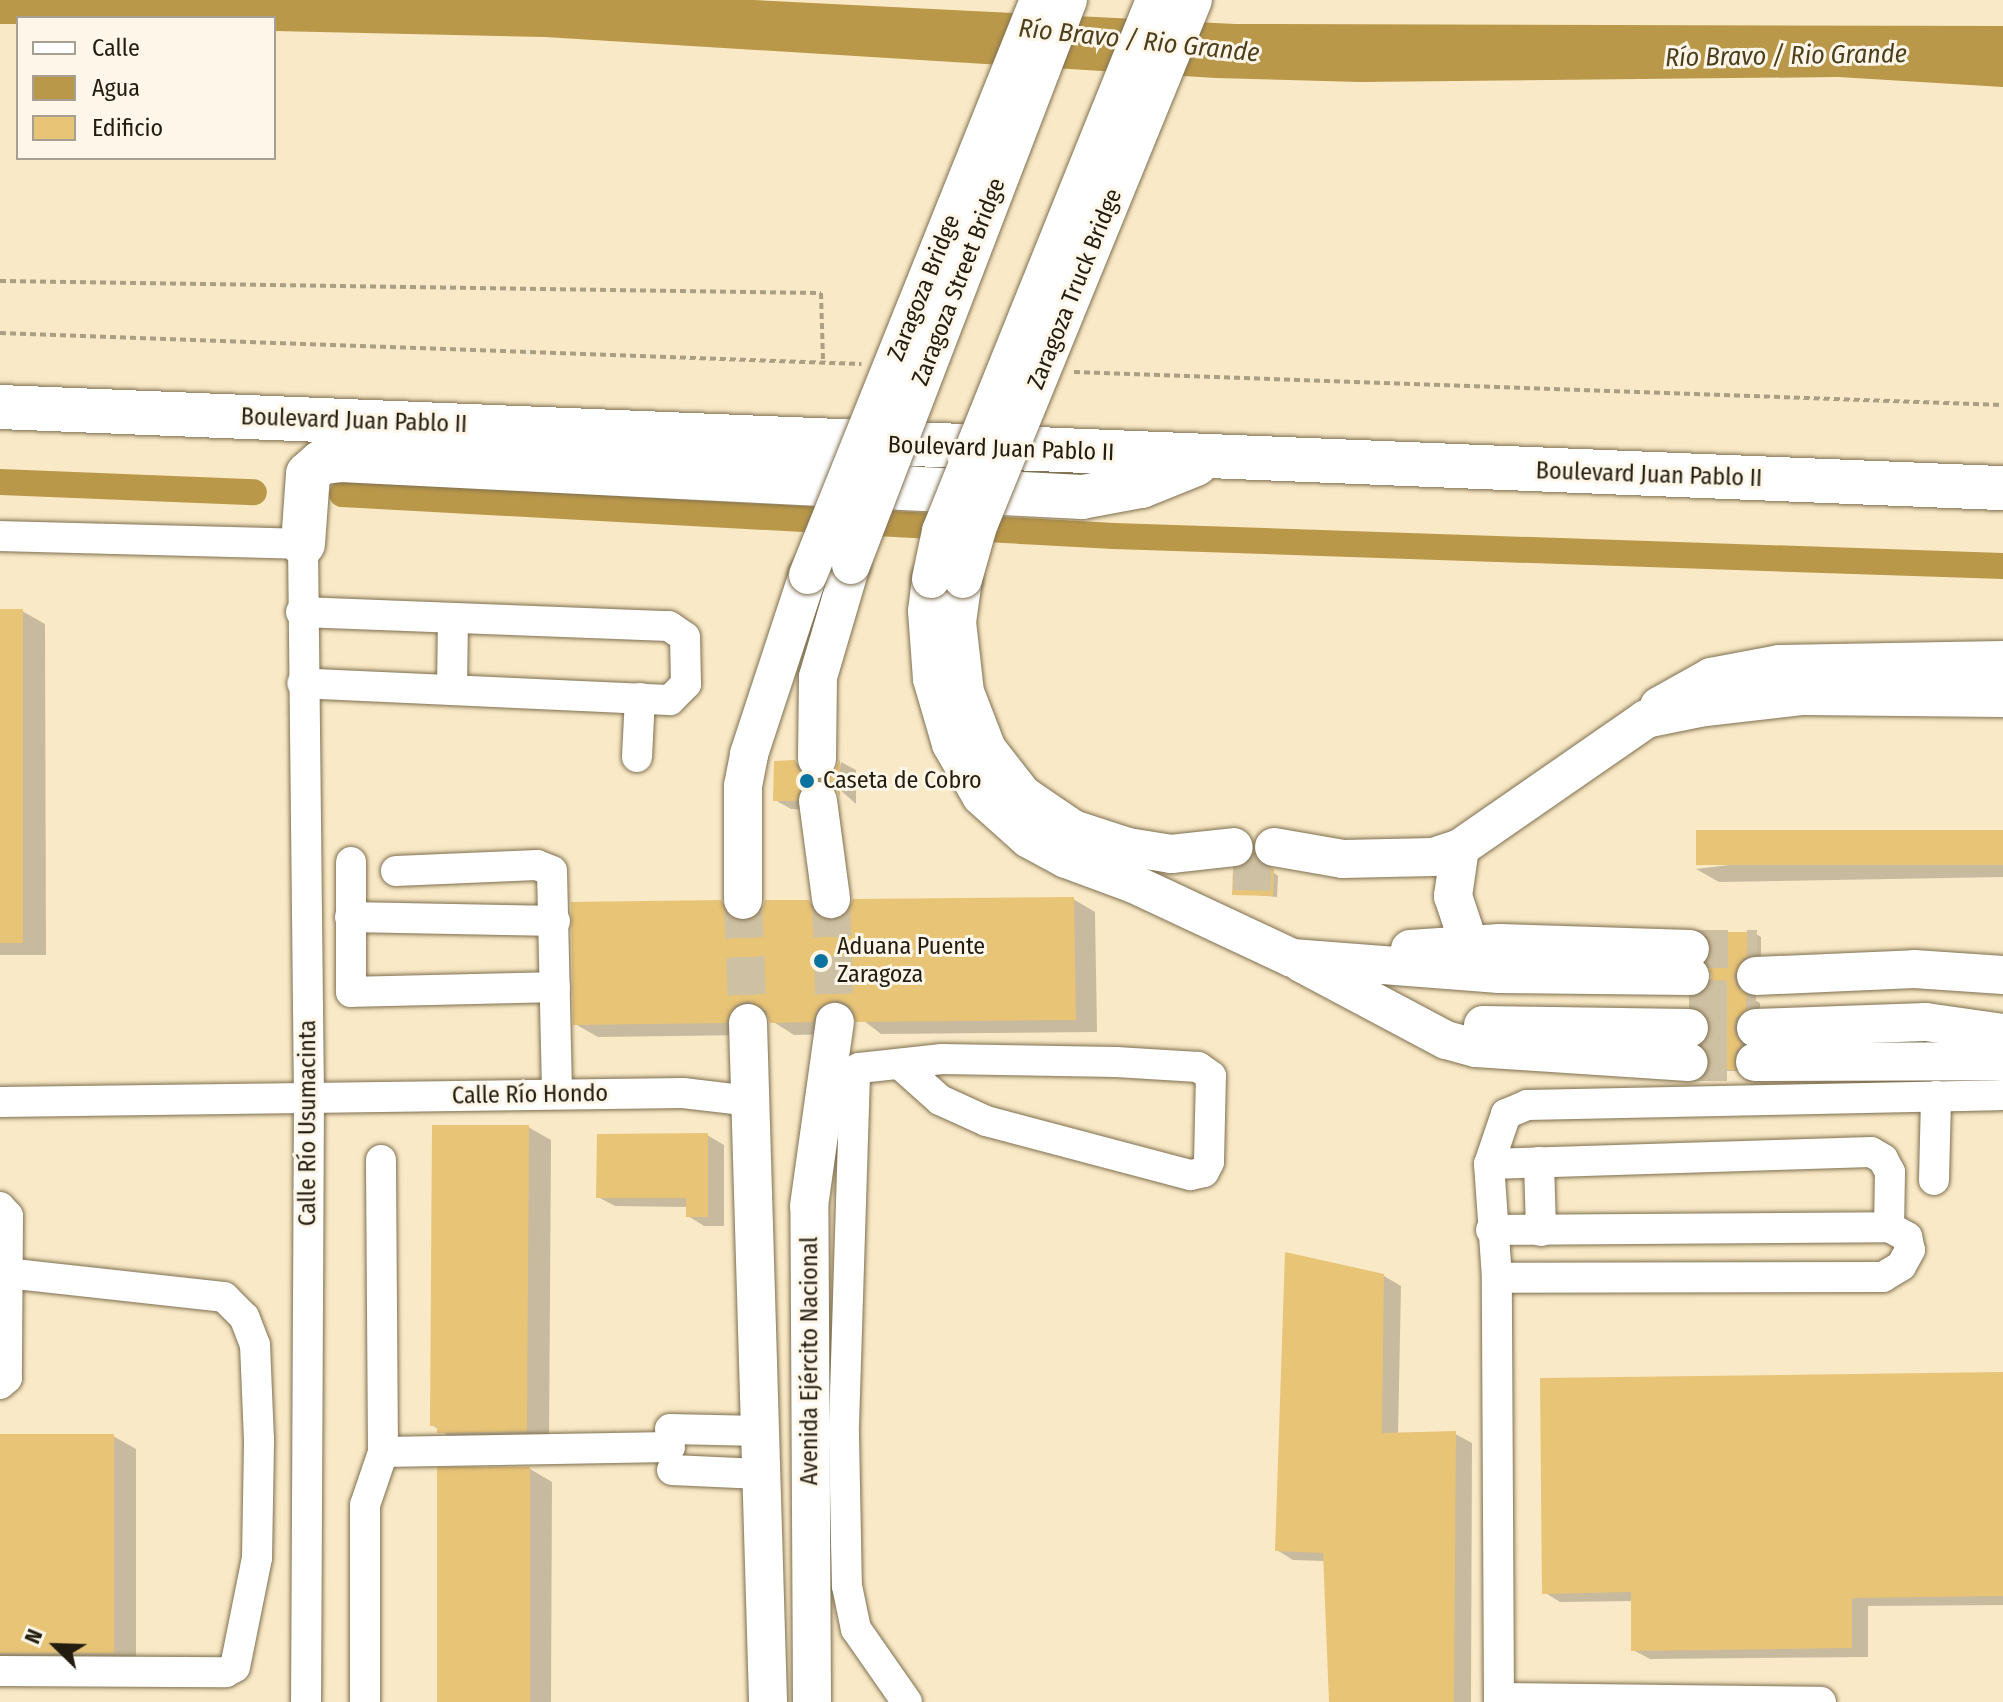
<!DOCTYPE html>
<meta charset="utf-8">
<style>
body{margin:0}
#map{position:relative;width:2003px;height:1702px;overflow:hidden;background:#f9e9c6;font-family:"Fira Sans Condensed",sans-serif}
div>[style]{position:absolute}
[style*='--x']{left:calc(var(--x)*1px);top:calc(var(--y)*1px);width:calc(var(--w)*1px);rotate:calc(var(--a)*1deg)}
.water>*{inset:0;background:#ba984a}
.shadow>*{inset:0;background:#0003}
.canal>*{height:26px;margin:-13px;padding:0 13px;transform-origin:13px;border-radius:13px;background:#ba984a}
.building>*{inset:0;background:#e8c477;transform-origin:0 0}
.major-tunnel>*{height:38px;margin-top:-19px;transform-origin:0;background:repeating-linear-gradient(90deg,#cec0a2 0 38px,transparent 0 57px)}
.path>*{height:4px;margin-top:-2px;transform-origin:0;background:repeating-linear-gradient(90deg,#aa9e83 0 6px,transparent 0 10px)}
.roads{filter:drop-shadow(0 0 2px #7e6f50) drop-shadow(0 0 2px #7e6f50)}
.minor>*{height:30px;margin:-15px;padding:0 15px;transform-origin:15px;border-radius:15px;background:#fff}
.major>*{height:38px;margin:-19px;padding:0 19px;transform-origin:19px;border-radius:19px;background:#fff}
.highway>*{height:44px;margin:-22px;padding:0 22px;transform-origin:22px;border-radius:22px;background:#fff}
.bridges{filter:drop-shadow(0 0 2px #7e6f50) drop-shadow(0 0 2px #7e6f50)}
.major-bridge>*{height:38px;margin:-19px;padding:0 19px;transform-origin:19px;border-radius:19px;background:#fff}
.dots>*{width:22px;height:22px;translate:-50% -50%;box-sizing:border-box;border:4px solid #fef7e9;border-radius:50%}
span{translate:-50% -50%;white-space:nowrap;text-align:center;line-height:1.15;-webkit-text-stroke:6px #fef7e9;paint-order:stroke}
.street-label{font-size:24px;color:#231d10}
.poi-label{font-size:24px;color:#231d10}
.left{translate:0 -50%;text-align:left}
.water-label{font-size:26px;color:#4d3e1c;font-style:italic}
.legend{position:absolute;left:16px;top:16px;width:260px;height:144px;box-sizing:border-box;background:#fef7e9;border:2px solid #a6a092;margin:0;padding:10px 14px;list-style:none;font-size:24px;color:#231d10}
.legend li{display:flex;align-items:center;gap:16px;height:40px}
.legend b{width:40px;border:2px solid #a6a092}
.north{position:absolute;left:16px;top:1606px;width:80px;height:80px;-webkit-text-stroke:6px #fef7e9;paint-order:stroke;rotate:293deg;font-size:22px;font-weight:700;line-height:32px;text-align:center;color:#231d10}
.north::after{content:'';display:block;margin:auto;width:28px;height:36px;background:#231d10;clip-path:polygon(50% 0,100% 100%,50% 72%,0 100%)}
</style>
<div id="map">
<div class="water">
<div style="clip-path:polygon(0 0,754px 0,1235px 24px,2003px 26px,2003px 87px,1838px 77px,1360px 82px,1216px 78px,545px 37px,274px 31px,274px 18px,18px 18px,18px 24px,0 24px)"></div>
</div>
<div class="shadow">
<div style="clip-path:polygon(0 611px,22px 611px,45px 624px,46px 955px,0 955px)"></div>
<div style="clip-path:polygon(795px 762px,827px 790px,813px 810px,791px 809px,775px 800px)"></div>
<div style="clip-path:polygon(841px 762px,856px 770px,856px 804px,837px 787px)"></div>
<div style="clip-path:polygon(2003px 832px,2003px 877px,1719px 882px,1696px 869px)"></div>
<div style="clip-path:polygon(1259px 861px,1278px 876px,1277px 897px,1234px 893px)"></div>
<div style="clip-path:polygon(1073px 899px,1095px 912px,1097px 1032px,881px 1034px,855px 1014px,841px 1020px,835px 1034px,794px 1035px,772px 1021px,769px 1014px,758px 1017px,749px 1035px,598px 1037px,575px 1024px,721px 902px,747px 922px,808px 902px,831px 915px,834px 923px)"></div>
<div style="clip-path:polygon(1756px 934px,1761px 937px,1761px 956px,1748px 960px,1738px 980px,1742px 993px,1760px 1003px,1760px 1008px,1741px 1021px,1738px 1033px,1746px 1048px,1739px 1071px,1716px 1071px,1711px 1069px,1713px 1029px,1703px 996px)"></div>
<div style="clip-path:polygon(528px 1127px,551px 1140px,549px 1443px,462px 1445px,432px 1425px)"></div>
<div style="clip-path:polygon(707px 1135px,724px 1145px,724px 1226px,704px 1226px,688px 1216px,688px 1207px,615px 1206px,598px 1197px)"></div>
<div style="clip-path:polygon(1384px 1276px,1401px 1286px,1398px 1435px,1455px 1434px,1472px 1443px,1471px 1702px,1331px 1702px,1325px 1561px,1293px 1560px,1277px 1550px)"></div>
<div style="clip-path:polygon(2003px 1374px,2003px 1605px,1868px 1606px,1868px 1657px,1650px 1659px,1633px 1650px,1633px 1601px,1560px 1602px,1544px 1592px)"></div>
<div style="clip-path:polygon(0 1436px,113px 1436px,136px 1449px,136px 1665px,0 1666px)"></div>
<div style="clip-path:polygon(530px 1469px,552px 1482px,551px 1702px,439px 1702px)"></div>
</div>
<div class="canal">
<div style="--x:0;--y:482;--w:254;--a:2.3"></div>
<div style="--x:342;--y:494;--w:773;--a:3.11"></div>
<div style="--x:1114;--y:536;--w:890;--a:1.93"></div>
</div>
<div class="building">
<div style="left:0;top:609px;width:23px;height:334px"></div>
<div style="clip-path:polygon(840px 759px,840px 797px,835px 787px,821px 780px,835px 771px)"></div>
<div style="clip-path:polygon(795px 760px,798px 770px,813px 780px,804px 784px,796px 801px,773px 801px,774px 761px)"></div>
<div style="left:2003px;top:830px;width:35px;height:307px;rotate:90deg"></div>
<div style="clip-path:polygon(1254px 856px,1274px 869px,1273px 896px,1232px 895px,1233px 869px)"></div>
<div style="clip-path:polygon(1074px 897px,1076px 1020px,856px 1022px,849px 1005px,837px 1000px,818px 1008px,813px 1022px,770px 1023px,766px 1011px,748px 1001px,736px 1005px,726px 1023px,573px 1025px,571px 902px,721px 900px,731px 919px,744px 922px,762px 912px,765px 900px,809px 900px,814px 913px,833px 921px,845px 916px,853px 899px)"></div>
<div style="clip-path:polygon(1703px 932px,1757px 932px,1757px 954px,1744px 958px,1734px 976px,1738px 988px,1756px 998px,1756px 1006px,1736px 1018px,1734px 1030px,1742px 1044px,1736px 1052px,1735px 1070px,1709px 1070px,1709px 1053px,1702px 1045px,1711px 1029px,1708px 1018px,1689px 1006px,1689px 998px,1701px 995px,1712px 977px,1707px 963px,1712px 949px)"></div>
<div style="clip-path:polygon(432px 1125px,529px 1125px,527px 1431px,437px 1433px,437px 1426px,430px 1426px)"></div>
<div style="clip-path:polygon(708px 1133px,708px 1217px,686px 1217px,686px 1198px,596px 1198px,597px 1134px)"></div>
<div style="clip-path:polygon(1285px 1252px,1384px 1274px,1382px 1433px,1456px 1431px,1454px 1702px,1329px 1702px,1323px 1553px,1275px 1551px)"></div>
<div style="clip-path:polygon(2003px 1372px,2003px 1596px,1852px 1598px,1852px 1648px,1631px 1651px,1631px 1592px,1542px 1594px,1540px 1378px)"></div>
<div style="left:0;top:1434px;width:114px;height:219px"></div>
<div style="left:530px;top:1467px;width:235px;height:93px;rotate:90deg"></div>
</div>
<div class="major-tunnel">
<div style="--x:1233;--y:871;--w:41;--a:1.4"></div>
<div style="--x:831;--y:899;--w:123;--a:88.1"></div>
<div style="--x:743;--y:900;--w:123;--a:87.7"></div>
<div style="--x:1690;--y:949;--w:67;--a:0"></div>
<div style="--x:1689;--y:999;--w:67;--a:0.9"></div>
<div style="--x:1689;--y:1028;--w:67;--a:0"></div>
<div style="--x:1689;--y:1062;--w:66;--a:0"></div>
</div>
<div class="path">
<div style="--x:0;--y:281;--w:821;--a:0.84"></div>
<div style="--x:821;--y:293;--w:69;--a:88.3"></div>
<div style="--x:0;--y:333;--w:862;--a:2.06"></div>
<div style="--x:1074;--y:372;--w:930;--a:2.03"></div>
</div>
<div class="roads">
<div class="minor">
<div style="--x:0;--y:536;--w:303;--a:1.5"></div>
<div style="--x:303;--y:544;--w:554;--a:89.38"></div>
<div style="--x:309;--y:1098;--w:604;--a:90.28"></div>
<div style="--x:301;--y:612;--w:368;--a:2.2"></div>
<div style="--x:669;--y:626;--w:19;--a:35"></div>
<div style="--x:685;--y:637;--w:47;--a:88.8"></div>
<div style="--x:686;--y:684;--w:23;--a:135"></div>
<div style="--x:670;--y:700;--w:368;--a:-177.4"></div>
<div style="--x:452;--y:690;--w:71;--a:-89.2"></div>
<div style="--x:637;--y:757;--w:59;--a:-87.1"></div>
<div style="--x:351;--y:862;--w:130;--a:90"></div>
<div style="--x:351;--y:992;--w:204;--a:-1.4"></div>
<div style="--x:396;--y:871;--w:141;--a:-2.4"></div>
<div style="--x:537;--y:865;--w:16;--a:22"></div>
<div style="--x:552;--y:871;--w:223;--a:88.7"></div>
<div style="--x:350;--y:917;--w:205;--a:1.1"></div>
<div style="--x:902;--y:1066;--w:51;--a:41.8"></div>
<div style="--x:940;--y:1100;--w:51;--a:24.5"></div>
<div style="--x:986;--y:1121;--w:212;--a:14.8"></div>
<div style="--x:1191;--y:1175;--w:13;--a:-13"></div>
<div style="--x:1204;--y:1172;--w:11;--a:-63"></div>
<div style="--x:1209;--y:1162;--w:86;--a:-88.7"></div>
<div style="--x:1211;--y:1076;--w:16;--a:-145"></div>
<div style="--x:1198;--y:1067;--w:82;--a:-176.5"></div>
<div style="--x:1116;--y:1062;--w:174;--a:-179"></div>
<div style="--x:942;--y:1059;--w:83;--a:173.8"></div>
<div style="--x:859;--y:1068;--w:8;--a:120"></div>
<div style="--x:855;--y:1075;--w:360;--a:91.8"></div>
<div style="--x:844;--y:1435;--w:151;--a:88.9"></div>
<div style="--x:847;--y:1586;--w:44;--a:78.2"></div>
<div style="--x:856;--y:1629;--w:89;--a:55.1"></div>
<div style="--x:0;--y:1102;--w:683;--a:-0.75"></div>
<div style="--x:683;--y:1093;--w:67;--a:6.8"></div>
<div style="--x:1539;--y:1162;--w:69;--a:88.3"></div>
<div style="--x:1489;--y:1164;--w:382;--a:-1.8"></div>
<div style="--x:1871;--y:1152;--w:14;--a:30"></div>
<div style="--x:1883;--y:1159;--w:15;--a:62"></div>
<div style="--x:1890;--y:1172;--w:55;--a:91"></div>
<div style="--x:1934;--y:1180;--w:84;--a:-88.6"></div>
<div style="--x:0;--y:1207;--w:12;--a:48"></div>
<div style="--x:8;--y:1216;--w:162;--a:90.4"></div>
<div style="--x:7;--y:1378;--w:9;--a:139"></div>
<div style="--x:1491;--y:1230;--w:398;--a:-0.4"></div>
<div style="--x:1889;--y:1227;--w:21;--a:29"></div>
<div style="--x:1907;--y:1237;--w:13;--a:77"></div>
<div style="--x:1910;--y:1250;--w:18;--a:119"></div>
<div style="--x:1901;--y:1266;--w:21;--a:149"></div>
<div style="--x:1883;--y:1277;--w:386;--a:179.9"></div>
<div style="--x:670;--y:1429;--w:90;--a:1.3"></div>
<div style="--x:383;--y:1452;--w:287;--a:-1"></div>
<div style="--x:672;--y:1470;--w:88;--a:2.6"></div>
<div style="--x:0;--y:1671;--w:226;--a:0.3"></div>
<div style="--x:226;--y:1672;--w:10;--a:-29"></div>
<div style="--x:235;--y:1667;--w:111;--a:-78.6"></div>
<div style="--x:257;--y:1558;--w:118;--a:-89"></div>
<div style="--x:259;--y:1440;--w:95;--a:-92.4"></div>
<div style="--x:255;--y:1345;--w:30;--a:-111"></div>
<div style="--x:244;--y:1317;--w:28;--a:-135"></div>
<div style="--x:224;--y:1297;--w:219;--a:-173.7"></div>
<div style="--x:1499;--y:1698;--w:322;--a:0.7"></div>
<div style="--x:365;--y:1702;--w:197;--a:-90"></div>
<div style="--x:365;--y:1505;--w:56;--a:-71.2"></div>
<div style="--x:383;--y:1452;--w:292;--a:-90.4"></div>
<div style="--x:1499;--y:1702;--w:424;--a:-90.3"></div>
<div style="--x:1497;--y:1278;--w:114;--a:-94"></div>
<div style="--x:1489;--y:1164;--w:53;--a:-71.2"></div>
<div style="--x:1506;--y:1114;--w:23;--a:-23"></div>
<div style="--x:1527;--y:1105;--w:476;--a:-1.2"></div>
</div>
<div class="major">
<div style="--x:931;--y:579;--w:32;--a:97"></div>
<div style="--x:927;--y:611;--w:68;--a:85.8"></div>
<div style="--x:932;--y:679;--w:68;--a:73.7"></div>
<div style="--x:951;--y:744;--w:60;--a:60"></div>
<div style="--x:981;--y:796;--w:64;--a:41.9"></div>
<div style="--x:1029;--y:839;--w:42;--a:28.4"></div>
<div style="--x:1066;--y:859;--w:72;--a:20.2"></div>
<div style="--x:1134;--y:884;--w:174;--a:25.1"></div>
<div style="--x:1292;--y:958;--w:208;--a:4.4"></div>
<div style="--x:1499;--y:974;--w:191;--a:0.6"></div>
<div style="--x:963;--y:579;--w:43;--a:97.9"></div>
<div style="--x:957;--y:622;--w:70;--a:83.5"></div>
<div style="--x:965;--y:692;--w:61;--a:68.9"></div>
<div style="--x:987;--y:749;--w:58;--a:52"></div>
<div style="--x:1023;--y:795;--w:60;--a:34.2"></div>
<div style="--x:1073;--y:829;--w:58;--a:18.1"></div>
<div style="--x:1128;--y:847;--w:44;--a:9.2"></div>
<div style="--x:1171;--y:854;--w:63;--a:-6.3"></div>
<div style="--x:1659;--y:706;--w:60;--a:-29.1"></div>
<div style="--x:1711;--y:677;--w:69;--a:-10.8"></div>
<div style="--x:1779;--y:664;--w:224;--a:-1"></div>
<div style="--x:817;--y:759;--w:82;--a:-89.3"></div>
<div style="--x:818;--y:677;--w:117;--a:-73.6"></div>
<div style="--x:818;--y:801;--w:99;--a:82.4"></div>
<div style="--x:1274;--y:847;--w:70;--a:9.9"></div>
<div style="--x:1343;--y:859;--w:90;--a:-1.3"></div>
<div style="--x:1433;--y:857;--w:28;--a:-18"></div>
<div style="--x:1460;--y:848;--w:226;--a:-34.7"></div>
<div style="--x:1646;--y:719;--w:54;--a:-11.7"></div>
<div style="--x:1699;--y:708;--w:105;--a:-6.6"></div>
<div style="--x:1803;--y:696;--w:200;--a:0.6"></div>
<div style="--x:1460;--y:848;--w:49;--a:98.3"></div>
<div style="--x:1453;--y:896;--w:51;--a:71.6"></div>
<div style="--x:743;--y:900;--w:114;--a:-90"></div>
<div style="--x:743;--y:786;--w:33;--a:-79"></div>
<div style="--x:749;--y:754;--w:188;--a:-71.8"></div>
<div style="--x:1410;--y:949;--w:90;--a:-3.8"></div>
<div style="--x:1500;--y:943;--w:190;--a:1.8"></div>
<div style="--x:1301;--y:963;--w:164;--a:28"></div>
<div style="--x:1446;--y:1040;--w:31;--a:15"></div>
<div style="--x:1476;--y:1048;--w:213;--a:3.8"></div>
<div style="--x:1756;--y:976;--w:158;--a:-2.5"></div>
<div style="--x:1914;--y:969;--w:89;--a:3.9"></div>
<div style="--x:748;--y:1023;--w:679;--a:88.31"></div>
<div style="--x:1483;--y:1025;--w:206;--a:0.8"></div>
<div style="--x:1756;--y:1028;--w:170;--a:-2"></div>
<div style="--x:1926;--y:1022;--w:78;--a:8.1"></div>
<div style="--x:1755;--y:1062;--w:248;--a:-0.2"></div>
<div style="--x:812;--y:1702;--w:496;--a:-90.3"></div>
<div style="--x:809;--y:1206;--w:186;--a:-82"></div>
</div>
<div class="highway">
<div style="--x:0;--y:407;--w:2005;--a:2.32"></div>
<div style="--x:303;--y:544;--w:70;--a:-85.9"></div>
<div style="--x:308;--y:474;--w:18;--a:-41"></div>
<div style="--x:322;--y:462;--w:19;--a:-6"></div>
<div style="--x:341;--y:460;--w:742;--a:2.86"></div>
<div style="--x:1082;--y:497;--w:60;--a:-10.6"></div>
<div style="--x:1141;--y:486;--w:59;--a:-21.8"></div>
</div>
</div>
<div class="bridges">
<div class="major-bridge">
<div style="--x:851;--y:565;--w:605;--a:-68.99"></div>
<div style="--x:808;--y:575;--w:620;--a:-68.11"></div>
<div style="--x:931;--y:579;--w:49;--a:-78.2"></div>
<div style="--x:941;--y:531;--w:573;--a:-68.05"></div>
<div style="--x:963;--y:579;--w:55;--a:-74.2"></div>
<div style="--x:978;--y:526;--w:568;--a:-67.77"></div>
</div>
</div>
<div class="dots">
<div style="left:807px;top:781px;background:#0c729f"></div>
<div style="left:821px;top:961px;background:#0c729f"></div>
</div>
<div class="street-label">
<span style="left:959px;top:282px;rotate:-69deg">Zaragoza Street Bridge</span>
<span style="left:924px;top:288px;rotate:-68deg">Zaragoza Bridge</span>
<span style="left:1075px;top:289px;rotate:-68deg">Zaragoza Truck Bridge</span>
<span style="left:354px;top:421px;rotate:2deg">Boulevard Juan Pablo II</span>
<span style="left:1001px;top:449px;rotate:2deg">Boulevard Juan Pablo II</span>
<span style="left:1649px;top:475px;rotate:2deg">Boulevard Juan Pablo II</span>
<span style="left:530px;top:1095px;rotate:-1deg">Calle Río Hondo</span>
<span style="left:308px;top:1123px;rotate:-90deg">Calle Río Usumacinta</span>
<span style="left:810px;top:1361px;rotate:-90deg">Avenida Ejército Nacional</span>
</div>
<div class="poi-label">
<span class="left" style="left:823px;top:781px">Caseta de Cobro</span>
<span class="left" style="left:837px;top:961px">Aduana Puente<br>Zaragoza</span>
</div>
<div class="water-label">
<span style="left:1139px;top:41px;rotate:6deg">Río Bravo / Rio Grande</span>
<span style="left:1786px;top:56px;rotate:-1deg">Río Bravo / Rio Grande</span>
</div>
<ul class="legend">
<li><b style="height:10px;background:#fff"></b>Calle</li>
<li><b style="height:22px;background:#ba984a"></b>Agua</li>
<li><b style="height:22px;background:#e8c477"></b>Edificio</li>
</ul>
<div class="north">N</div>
</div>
